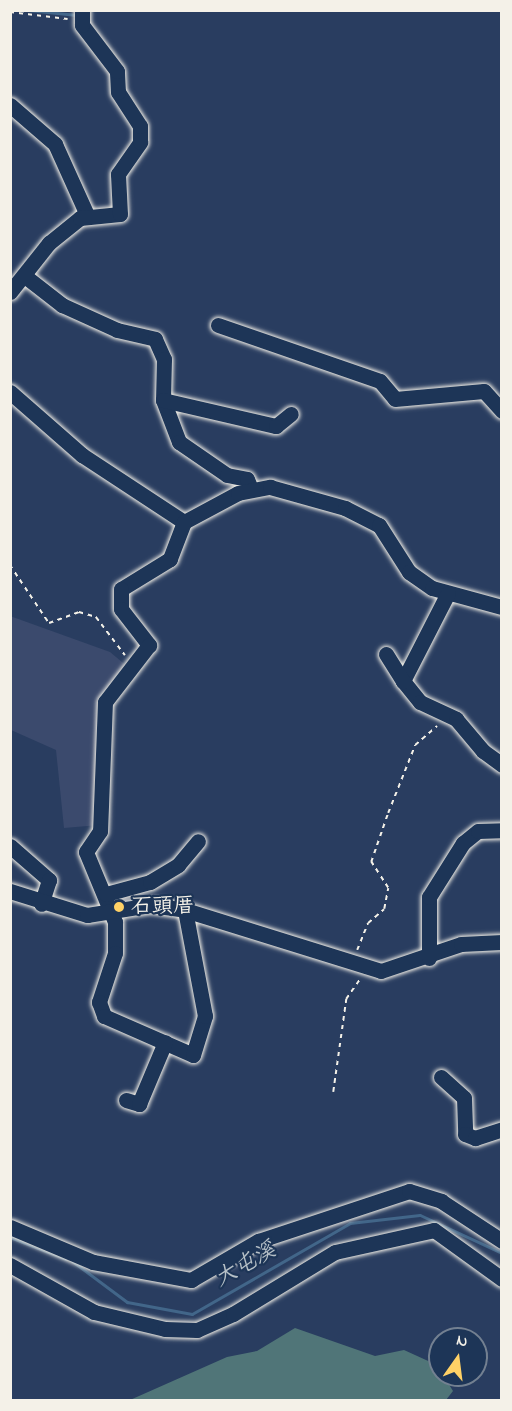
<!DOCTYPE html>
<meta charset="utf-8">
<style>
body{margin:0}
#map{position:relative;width:512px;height:1411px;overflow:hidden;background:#293d60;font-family:"Indie Flower","LXGW WenKai TC",sans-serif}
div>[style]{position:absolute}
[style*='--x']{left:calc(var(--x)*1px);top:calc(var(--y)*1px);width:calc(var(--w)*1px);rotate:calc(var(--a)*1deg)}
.built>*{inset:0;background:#3b4a6d}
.green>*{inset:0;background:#507578}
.stream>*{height:3px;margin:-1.5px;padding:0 1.5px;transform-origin:1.5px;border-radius:1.5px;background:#426689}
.path>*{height:1.5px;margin-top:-0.75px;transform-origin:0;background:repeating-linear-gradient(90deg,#f4f1e8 0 4.5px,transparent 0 9px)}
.roads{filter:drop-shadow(0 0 2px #f4f1e8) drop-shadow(0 0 2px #f4f1e8)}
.minor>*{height:15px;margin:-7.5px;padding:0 7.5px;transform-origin:7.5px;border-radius:7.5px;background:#1d3557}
.dots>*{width:16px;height:16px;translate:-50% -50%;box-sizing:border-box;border:3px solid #1d3557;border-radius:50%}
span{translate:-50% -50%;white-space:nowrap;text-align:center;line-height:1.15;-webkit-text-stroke:4.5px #1d3557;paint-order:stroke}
.poi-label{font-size:21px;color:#f4f1e8}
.left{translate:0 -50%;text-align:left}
.water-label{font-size:22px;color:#b6c0c7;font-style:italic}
.frame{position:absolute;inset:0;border:12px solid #f4f1e8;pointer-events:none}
.north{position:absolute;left:428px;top:1327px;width:60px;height:60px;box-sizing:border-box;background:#1d3557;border:2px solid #738091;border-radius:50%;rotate:14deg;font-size:16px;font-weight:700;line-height:24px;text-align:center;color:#f4f1e8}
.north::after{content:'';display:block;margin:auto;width:21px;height:27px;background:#ffd166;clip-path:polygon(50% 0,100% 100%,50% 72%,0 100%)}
</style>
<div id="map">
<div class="built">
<div style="clip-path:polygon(10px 616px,110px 652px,128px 667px,103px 710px,99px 825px,64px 828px,56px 750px,11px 730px)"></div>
</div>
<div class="green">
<div style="clip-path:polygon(295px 1328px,375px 1356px,404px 1350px,437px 1365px,453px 1391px,446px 1400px,130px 1400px,227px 1357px,257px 1351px)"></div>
</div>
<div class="stream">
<div style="--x:28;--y:10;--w:49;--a:5.8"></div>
<div style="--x:10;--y:1237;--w:60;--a:21.4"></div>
<div style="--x:72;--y:1261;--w:69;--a:36.7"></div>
<div style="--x:127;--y:1302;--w:66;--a:10.5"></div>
<div style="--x:192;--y:1314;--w:182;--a:-29.9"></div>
<div style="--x:350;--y:1223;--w:70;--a:-6.5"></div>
<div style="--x:420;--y:1215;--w:90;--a:24.9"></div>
</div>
<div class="path">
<div style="--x:10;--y:12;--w:58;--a:6.9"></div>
<div style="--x:10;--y:565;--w:70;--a:56.1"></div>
<div style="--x:49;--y:623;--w:32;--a:-20"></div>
<div style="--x:79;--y:612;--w:18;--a:16"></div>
<div style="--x:96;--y:617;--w:48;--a:52.7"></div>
<div style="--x:357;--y:950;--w:29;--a:-68"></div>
<div style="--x:368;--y:923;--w:21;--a:-41"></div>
<div style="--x:384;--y:909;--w:21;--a:-79"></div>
<div style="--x:388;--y:888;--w:31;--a:-123"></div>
<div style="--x:371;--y:862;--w:52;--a:-70.9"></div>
<div style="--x:388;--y:813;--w:73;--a:-68.3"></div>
<div style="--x:415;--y:745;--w:29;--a:-41"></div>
<div style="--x:333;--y:1092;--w:94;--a:-82"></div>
<div style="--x:346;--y:999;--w:24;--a:-55"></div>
</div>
<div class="roads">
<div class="minor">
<div style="--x:10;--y:105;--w:60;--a:40.9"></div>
<div style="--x:55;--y:144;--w:80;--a:65.7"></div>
<div style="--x:26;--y:277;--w:46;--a:37.9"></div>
<div style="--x:62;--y:305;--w:60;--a:24.4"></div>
<div style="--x:117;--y:330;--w:39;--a:13"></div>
<div style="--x:155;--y:339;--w:22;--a:66"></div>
<div style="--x:164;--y:359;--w:41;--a:91.4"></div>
<div style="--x:163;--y:400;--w:45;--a:69.1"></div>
<div style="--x:179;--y:442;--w:58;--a:34.5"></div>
<div style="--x:227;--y:475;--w:20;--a:11"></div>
<div style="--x:247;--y:479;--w:11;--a:68"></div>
<div style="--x:10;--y:292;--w:63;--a:-51.5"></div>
<div style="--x:49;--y:243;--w:40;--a:-39"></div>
<div style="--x:80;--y:218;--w:40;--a:-5.7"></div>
<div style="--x:120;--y:214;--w:40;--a:-92.9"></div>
<div style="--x:118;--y:174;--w:39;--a:-55"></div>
<div style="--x:140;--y:142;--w:16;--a:-90"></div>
<div style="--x:140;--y:126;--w:40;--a:-122.9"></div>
<div style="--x:118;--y:92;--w:21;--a:-93"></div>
<div style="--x:117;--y:71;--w:58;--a:-127.3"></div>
<div style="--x:82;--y:25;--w:15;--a:-90"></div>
<div style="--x:218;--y:325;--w:171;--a:19.1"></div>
<div style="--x:380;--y:381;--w:23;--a:50"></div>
<div style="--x:395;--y:399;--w:89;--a:-5.1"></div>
<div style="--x:484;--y:391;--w:27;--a:48"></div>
<div style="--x:10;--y:392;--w:96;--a:41.2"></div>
<div style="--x:82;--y:455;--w:122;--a:33.3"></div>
<div style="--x:184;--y:522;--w:61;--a:-28.2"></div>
<div style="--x:238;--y:493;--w:33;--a:-11"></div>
<div style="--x:270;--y:487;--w:78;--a:15.6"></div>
<div style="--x:345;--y:508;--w:38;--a:27"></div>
<div style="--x:379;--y:525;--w:56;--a:57.4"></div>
<div style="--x:409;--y:572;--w:28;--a:35"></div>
<div style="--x:432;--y:588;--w:73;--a:15.2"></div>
<div style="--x:163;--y:400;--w:116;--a:13"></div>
<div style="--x:276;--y:426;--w:19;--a:-39"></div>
<div style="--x:184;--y:522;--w:40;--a:111"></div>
<div style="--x:170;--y:559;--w:57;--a:148.5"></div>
<div style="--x:121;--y:589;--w:20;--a:90"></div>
<div style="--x:121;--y:609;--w:46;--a:52.1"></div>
<div style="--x:149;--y:645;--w:72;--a:127.7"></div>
<div style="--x:105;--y:702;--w:129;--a:92.2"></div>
<div style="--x:100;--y:831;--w:25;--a:124"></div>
<div style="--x:86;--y:852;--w:76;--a:67.5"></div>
<div style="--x:115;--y:922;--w:31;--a:90"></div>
<div style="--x:115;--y:953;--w:52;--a:108.1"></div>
<div style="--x:99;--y:1002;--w:15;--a:70"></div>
<div style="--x:104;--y:1016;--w:97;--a:23.7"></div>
<div style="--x:193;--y:1055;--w:41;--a:-72.9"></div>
<div style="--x:205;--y:1016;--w:108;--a:-100.7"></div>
<div style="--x:448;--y:593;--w:99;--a:117.1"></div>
<div style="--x:403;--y:681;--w:27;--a:51"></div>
<div style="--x:420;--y:702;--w:40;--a:25"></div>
<div style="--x:456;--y:719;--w:42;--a:49.8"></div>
<div style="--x:483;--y:751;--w:24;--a:36"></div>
<div style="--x:386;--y:654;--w:32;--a:58"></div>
<div style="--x:10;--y:846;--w:52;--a:41.1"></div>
<div style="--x:49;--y:880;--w:25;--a:108"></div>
<div style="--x:10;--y:891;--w:81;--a:17.3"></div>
<div style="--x:87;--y:915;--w:65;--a:-8.9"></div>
<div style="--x:151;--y:905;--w:34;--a:8"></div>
<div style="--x:185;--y:910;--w:205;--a:17.3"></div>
<div style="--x:381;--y:971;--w:84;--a:-18.6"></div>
<div style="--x:461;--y:944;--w:41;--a:-2.8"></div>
<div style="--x:106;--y:894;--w:46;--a:-15.3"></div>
<div style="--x:150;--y:882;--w:33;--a:-31"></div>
<div style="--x:178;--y:865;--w:31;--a:-50"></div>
<div style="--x:429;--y:958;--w:61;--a:-90"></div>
<div style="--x:429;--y:897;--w:64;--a:-57.8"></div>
<div style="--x:463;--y:843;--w:19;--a:-39"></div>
<div style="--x:478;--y:831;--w:24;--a:-2"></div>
<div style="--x:441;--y:1077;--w:31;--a:42"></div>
<div style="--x:464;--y:1098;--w:36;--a:88"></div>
<div style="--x:465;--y:1134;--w:11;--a:22"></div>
<div style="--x:475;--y:1138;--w:28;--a:-18"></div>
<div style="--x:126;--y:1100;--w:14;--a:17"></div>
<div style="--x:139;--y:1104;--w:67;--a:-67.2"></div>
<div style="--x:10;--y:1227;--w:90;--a:22.9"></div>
<div style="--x:93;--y:1262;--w:100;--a:10.4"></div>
<div style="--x:191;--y:1280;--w:78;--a:-30.2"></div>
<div style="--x:258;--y:1241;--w:159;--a:-18.3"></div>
<div style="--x:409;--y:1191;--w:34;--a:17"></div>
<div style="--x:441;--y:1201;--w:73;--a:33.3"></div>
<div style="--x:10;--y:1265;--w:96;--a:29.2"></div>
<div style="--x:94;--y:1312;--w:73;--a:13.5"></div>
<div style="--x:165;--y:1329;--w:32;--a:2"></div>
<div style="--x:197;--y:1330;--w:39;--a:-24"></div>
<div style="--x:233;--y:1314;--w:119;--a:-31.3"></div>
<div style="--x:335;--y:1252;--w:101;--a:-12.5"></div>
<div style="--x:434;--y:1230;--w:84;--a:35.8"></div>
</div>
</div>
<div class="dots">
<div style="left:119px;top:907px;background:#ffd166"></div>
</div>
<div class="poi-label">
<span class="left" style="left:131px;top:907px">石頭厝</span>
</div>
<div class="water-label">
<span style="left:246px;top:1266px;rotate:-30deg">大屯溪</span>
</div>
<div class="frame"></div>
<div class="north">N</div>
</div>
